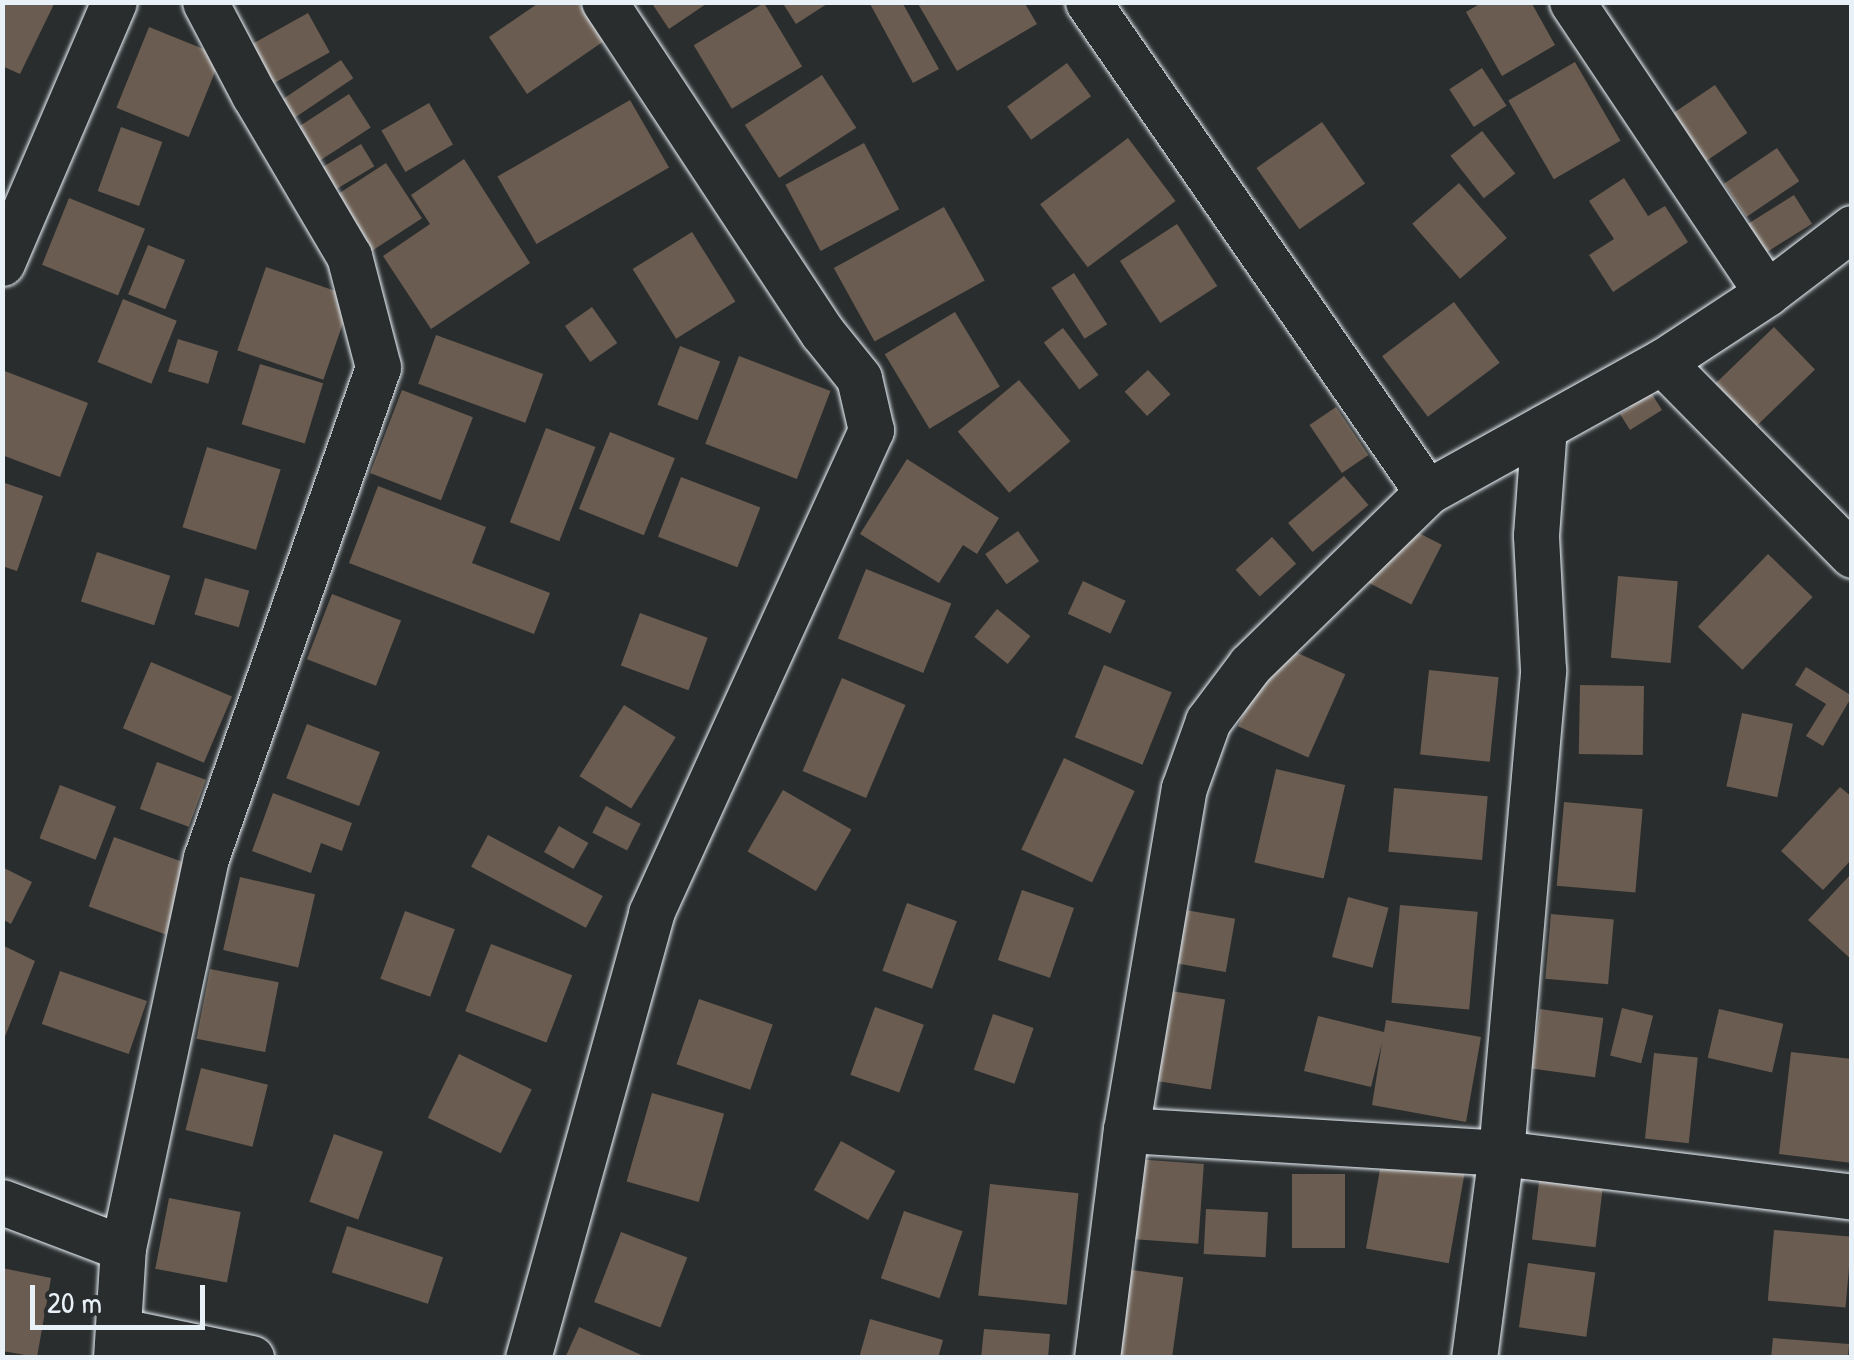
<!DOCTYPE html>
<style>
body{margin:0}
#map{position:relative;width:1854px;height:1360px;overflow:hidden;background:#2a2d2e;font-family:"Patrick Hand",sans-serif}
div>[style]{position:absolute}
[style*='--x']{left:calc(var(--x)*1px);top:calc(var(--y)*1px);width:calc(var(--w)*1px);rotate:calc(var(--a)*1deg)}
.building>*{inset:0;background:#6a5c50;transform-origin:0 0}
.roads{filter:drop-shadow(0 0 2px #e8f1f8) drop-shadow(0 0 2px #e8f1f8)}
.minor>*{height:45px;margin:-22.5px;padding:0 22.5px;transform-origin:22.5px;border-radius:22.5px;background:#2a2d2e}
span{translate:-50% -50%;white-space:nowrap;text-align:center;line-height:1.15;-webkit-text-stroke:8px #2a2d2e;paint-order:stroke}
.frame{position:absolute;inset:0;border:5px solid #e8f1f8;pointer-events:none}
.scale{position:absolute;left:30px;top:1285px;width:175px;height:45px;box-sizing:border-box;border:5px solid #e8f1f8;border-top:0;padding-left:12px;font-size:30px;line-height:35px;white-space:nowrap;color:#e8f1f8;-webkit-text-stroke:8px #2a2d2e;paint-order:stroke}
</style>
<div id="map">
<div class="building">
<div style="clip-path:polygon(2px 2px,55px 2px,20px 74px,2px 66px)"></div>
<div style="clip-path:polygon(540px 2px,578px 2px,604px 41px,527px 94px,489px 37px)"></div>
<div style="clip-path:polygon(651px 2px,709px 2px,669px 29px)"></div>
<div style="clip-path:polygon(782px 2px,830px 2px,796px 24px)"></div>
<div style="clip-path:polygon(869px 2px,902px 2px,939px 69px,913px 83px)"></div>
<div style="clip-path:polygon(917px 2px,1024px 2px,1037px 24px,957px 71px)"></div>
<div style="clip-path:polygon(1483px 2px,1531px 2px,1555px 45px,1502px 76px,1466px 12px)"></div>
<div style="left:764px;top:3px;width:74px;height:82px;rotate:59deg"></div>
<div style="left:308px;top:13px;width:45px;height:67px;rotate:61deg"></div>
<div style="left:149px;top:27px;width:78px;height:87px;rotate:22deg"></div>
<div style="left:341px;top:60px;width:22px;height:77px;rotate:56deg"></div>
<div style="left:1575px;top:62px;width:91px;height:77px;rotate:60deg"></div>
<div style="left:1067px;top:63px;width:41px;height:74px;rotate:54deg"></div>
<div style="left:1482px;top:68px;width:45px;height:39px;rotate:57deg"></div>
<div style="left:822px;top:75px;width:63px;height:92px;rotate:57deg"></div>
<div style="left:1715px;top:85px;width:58px;height:56px;rotate:56deg"></div>
<div style="left:349px;top:94px;width:40px;height:66px;rotate:57deg"></div>
<div style="left:630px;top:100px;width:78px;height:153px;rotate:60deg"></div>
<div style="left:429px;top:103px;width:48px;height:55px;rotate:60deg"></div>
<div style="left:1322px;top:122px;width:75px;height:80px;rotate:55deg"></div>
<div style="left:121px;top:127px;width:44px;height:68px;rotate:20deg"></div>
<div style="left:1482px;top:131px;width:54px;height:40px;rotate:52deg"></div>
<div style="left:1128px;top:138px;width:79px;height:110px;rotate:53deg"></div>
<div style="left:864px;top:143px;width:75px;height:89px;rotate:62deg"></div>
<div style="left:361px;top:144px;width:26px;height:50px;rotate:59deg"></div>
<div style="left:1777px;top:148px;width:40px;height:64px;rotate:56deg"></div>
<div style="clip-path:polygon(464px 159px,530px 263px,431px 329px,383px 256px,430px 224px,411px 195px)"></div>
<div style="left:386px;top:163px;width:66px;height:70px;rotate:57deg"></div>
<div style="clip-path:polygon(1624px 178px,1648px 216px,1665px 206px,1688px 242px,1613px 292px,1589px 255px,1614px 239px,1589px 201px)"></div>
<div style="left:1459px;top:183px;width:73px;height:62px;rotate:49deg"></div>
<div style="left:1794px;top:195px;width:34px;height:55px;rotate:58deg"></div>
<div style="left:69px;top:198px;width:82px;height:72px;rotate:22deg"></div>
<div style="left:944px;top:207px;width:84px;height:126px;rotate:61deg"></div>
<div style="left:1177px;top:224px;width:74px;height:68px;rotate:57deg"></div>
<div style="left:692px;top:232px;width:82px;height:70px;rotate:58deg"></div>
<div style="left:148px;top:245px;width:40px;height:53px;rotate:22deg"></div>
<div style="left:266px;top:267px;width:91px;height:88px;rotate:19deg"></div>
<div style="left:1074px;top:273px;width:61px;height:27px;rotate:57deg"></div>
<div style="left:123px;top:299px;width:58px;height:68px;rotate:22deg"></div>
<div style="left:1454px;top:302px;width:76px;height:90px;rotate:53deg"></div>
<div style="left:592px;top:307px;width:44px;height:33px;rotate:55deg"></div>
<div style="left:955px;top:312px;width:87px;height:82px;rotate:59deg"></div>
<div style="left:1774px;top:327px;width:59px;height:81px;rotate:46deg"></div>
<div style="left:1063px;top:328px;width:59px;height:24px;rotate:53deg"></div>
<div style="left:436px;top:335px;width:114px;height:52px;rotate:20deg"></div>
<div style="left:178px;top:339px;width:42px;height:34px;rotate:17deg"></div>
<div style="left:680px;top:346px;width:43px;height:63px;rotate:21deg"></div>
<div style="left:739px;top:356px;width:98px;height:94px;rotate:21deg"></div>
<div style="left:260px;top:364px;width:66px;height:63px;rotate:17deg"></div>
<div style="clip-path:polygon(2px 370px,88px 403px,60px 477px,2px 455px)"></div>
<div style="left:1148px;top:370px;width:33px;height:32px;rotate:47deg"></div>
<div style="left:1019px;top:380px;width:80px;height:80px;rotate:50deg"></div>
<div style="left:402px;top:390px;width:76px;height:89px;rotate:21deg"></div>
<div style="clip-path:polygon(1650px 391px,1662px 410px,1630px 430px,1620px 414px,1631px 407px,1622px 393px)"></div>
<div style="left:1336px;top:407px;width:58px;height:32px;rotate:56deg"></div>
<div style="left:546px;top:428px;width:53px;height:101px;rotate:21deg"></div>
<div style="left:610px;top:432px;width:70px;height:83px;rotate:22deg"></div>
<div style="left:207px;top:447px;width:77px;height:84px;rotate:17deg"></div>
<div style="clip-path:polygon(907px 459px,999px 518px,977px 554px,963px 545px,939px 583px,860px 534px)"></div>
<div style="left:1344px;top:476px;width:38px;height:73px;rotate:50deg"></div>
<div style="left:681px;top:477px;width:85px;height:64px;rotate:21deg"></div>
<div style="clip-path:polygon(2px 482px,43px 496px,17px 571px,2px 566px)"></div>
<div style="clip-path:polygon(378px 486px,486px 527px,472px 563px,550px 593px,534px 634px,349px 563px)"></div>
<div style="left:1399px;top:523px;width:48px;height:67px;rotate:27deg"></div>
<div style="left:1018px;top:531px;width:37px;height:40px;rotate:55deg"></div>
<div style="left:1272px;top:537px;width:36px;height:49px;rotate:48deg"></div>
<div style="left:97px;top:552px;width:77px;height:52px;rotate:18deg"></div>
<div style="left:1768px;top:554px;width:62px;height:101px;rotate:44deg"></div>
<div style="left:866px;top:569px;width:92px;height:75px;rotate:22deg"></div>
<div style="left:1618px;top:576px;width:60px;height:82px;rotate:5deg"></div>
<div style="left:205px;top:578px;width:46px;height:38px;rotate:16deg"></div>
<div style="left:1083px;top:581px;width:47px;height:36px;rotate:25deg"></div>
<div style="left:332px;top:594px;width:74px;height:70px;rotate:21deg"></div>
<div style="left:997px;top:609px;width:43px;height:36px;rotate:39deg"></div>
<div style="left:640px;top:613px;width:72px;height:56px;rotate:20deg"></div>
<div style="left:1275px;top:643px;width:77px;height:91px;rotate:24deg"></div>
<div style="left:151px;top:662px;width:88px;height:72px;rotate:23deg"></div>
<div style="left:1104px;top:665px;width:73px;height:78px;rotate:22deg"></div>
<div style="clip-path:polygon(1806px 667px,1852px 696px,1823px 746px,1806px 736px,1826px 704px,1795px 685px)"></div>
<div style="left:1429px;top:670px;width:70px;height:85px;rotate:6deg"></div>
<div style="left:842px;top:678px;width:69px;height:101px;rotate:23deg"></div>
<div style="left:1580px;top:685px;width:64px;height:69px;rotate:1deg"></div>
<div style="left:624px;top:705px;width:61px;height:84px;rotate:32deg"></div>
<div style="left:1742px;top:713px;width:52px;height:75px;rotate:12deg"></div>
<div style="left:307px;top:724px;width:78px;height:58px;rotate:21deg"></div>
<div style="left:1064px;top:758px;width:78px;height:101px;rotate:25deg"></div>
<div style="left:157px;top:762px;width:52px;height:50px;rotate:20deg"></div>
<div style="left:1276px;top:769px;width:71px;height:96px;rotate:13deg"></div>
<div style="left:60px;top:785px;width:60px;height:57px;rotate:21deg"></div>
<div style="clip-path:polygon(1840px 787px,1852px 797px,1852px 859px,1823px 890px,1781px 851px)"></div>
<div style="left:1394px;top:788px;width:94px;height:64px;rotate:5deg"></div>
<div style="left:783px;top:790px;width:79px;height:71px;rotate:30deg"></div>
<div style="clip-path:polygon(273px 793px,352px 823px,342px 851px,321px 843px,311px 873px,252px 851px)"></div>
<div style="left:1564px;top:802px;width:79px;height:84px;rotate:5deg"></div>
<div style="left:606px;top:806px;width:39px;height:30px;rotate:27deg"></div>
<div style="left:559px;top:826px;width:34px;height:30px;rotate:30deg"></div>
<div style="left:488px;top:835px;width:130px;height:36px;rotate:28deg"></div>
<div style="left:114px;top:837px;width:82px;height:74px;rotate:20deg"></div>
<div style="clip-path:polygon(2px 867px,32px 882px,11px 924px,2px 919px)"></div>
<div style="clip-path:polygon(1852px 873px,1852px 960px,1808px 920px)"></div>
<div style="left:240px;top:877px;width:77px;height:75px;rotate:13deg"></div>
<div style="left:1022px;top:890px;width:55px;height:74px;rotate:19deg"></div>
<div style="left:1348px;top:897px;width:42px;height:62px;rotate:15deg"></div>
<div style="left:907px;top:903px;width:53px;height:72px;rotate:20deg"></div>
<div style="left:1400px;top:905px;width:78px;height:98px;rotate:5deg"></div>
<div style="left:1180px;top:909px;width:56px;height:54px;rotate:10deg"></div>
<div style="left:405px;top:911px;width:53px;height:72px;rotate:20deg"></div>
<div style="left:1551px;top:914px;width:63px;height:65px;rotate:5deg"></div>
<div style="left:491px;top:944px;width:87px;height:72px;rotate:21deg"></div>
<div style="clip-path:polygon(2px 945px,35px 961px,2px 1044px)"></div>
<div style="left:210px;top:969px;width:70px;height:71px;rotate:11deg"></div>
<div style="left:60px;top:971px;width:92px;height:56px;rotate:19deg"></div>
<div style="left:1152px;top:988px;width:74px;height:91px;rotate:9deg"></div>
<div style="left:699px;top:999px;width:78px;height:69px;rotate:19deg"></div>
<div style="left:875px;top:1007px;width:52px;height:72px;rotate:20deg"></div>
<div style="left:1622px;top:1008px;width:32px;height:49px;rotate:14deg"></div>
<div style="left:1540px;top:1009px;width:64px;height:60px;rotate:8deg"></div>
<div style="left:1719px;top:1009px;width:66px;height:50px;rotate:13deg"></div>
<div style="left:993px;top:1014px;width:43px;height:59px;rotate:19deg"></div>
<div style="clip-path:polygon(1318px 1016px,1384px 1032px,1386px 1020px,1481px 1037px,1466px 1122px,1372px 1105px,1382px 1043px,1371px 1087px,1304px 1071px)"></div>
<div style="clip-path:polygon(1791px 1052px,1852px 1059px,1852px 1163px,1779px 1154px)"></div>
<div style="left:1654px;top:1053px;width:44px;height:86px;rotate:6deg"></div>
<div style="left:459px;top:1054px;width:81px;height:71px;rotate:26deg"></div>
<div style="left:201px;top:1068px;width:69px;height:64px;rotate:14deg"></div>
<div style="left:652px;top:1093px;width:75px;height:92px;rotate:16deg"></div>
<div style="left:334px;top:1134px;width:52px;height:72px;rotate:20deg"></div>
<div style="left:841px;top:1141px;width:62px;height:56px;rotate:29deg"></div>
<div style="left:1382px;top:1158px;width:84px;height:92px;rotate:10deg"></div>
<div style="left:1134px;top:1159px;width:70px;height:80px;rotate:4deg"></div>
<div style="left:1292px;top:1174px;width:53px;height:74px"></div>
<div style="left:1540px;top:1174px;width:64px;height:66px;rotate:7deg"></div>
<div style="left:990px;top:1184px;width:89px;height:112px;rotate:6deg"></div>
<div style="left:169px;top:1198px;width:73px;height:72px;rotate:11deg"></div>
<div style="left:1206px;top:1209px;width:62px;height:45px;rotate:3deg"></div>
<div style="left:904px;top:1211px;width:62px;height:71px;rotate:19deg"></div>
<div style="left:347px;top:1226px;width:101px;height:49px;rotate:18deg"></div>
<div style="left:1774px;top:1230px;width:78px;height:71px;rotate:5deg"></div>
<div style="left:621px;top:1232px;width:71px;height:75px;rotate:21deg"></div>
<div style="left:1528px;top:1263px;width:68px;height:65px;rotate:8deg"></div>
<div style="left:1111px;top:1267px;width:73px;height:91px;rotate:8deg"></div>
<div style="clip-path:polygon(2px 1268px,51px 1278px,37px 1357px,2px 1351px)"></div>
<div style="clip-path:polygon(870px 1319px,943px 1340px,938px 1358px,859px 1358px)"></div>
<div style="clip-path:polygon(579px 1327px,648px 1358px,565px 1358px)"></div>
<div style="clip-path:polygon(984px 1329px,1050px 1334px,1048px 1358px,981px 1358px)"></div>
<div style="clip-path:polygon(1773px 1338px,1849px 1344px,1848px 1358px,1771px 1358px)"></div>
</div>
<div class="roads">
<div class="minor">
<div style="--x:1088;--y:2;--w:596;--a:55.32"></div>
<div style="--x:1572;--y:2;--w:350;--a:56.2"></div>
<div style="--x:2;--y:263;--w:284;--a:-66.8"></div>
<div style="--x:1662;--y:362;--w:271;--a:45.4"></div>
<div style="--x:1126;--y:1130;--w:376;--a:3.5"></div>
<div style="--x:1501;--y:1153;--w:354;--a:7.1"></div>
<div style="--x:2;--y:1202;--w:129;--a:20.8"></div>
<div style="--x:121;--y:1331;--w:133;--a:11.7"></div>
<div style="--x:116;--y:1358;--w:110;--a:-86.4"></div>
<div style="--x:123;--y:1248;--w:399;--a:-78"></div>
<div style="--x:206;--y:858;--w:520;--a:-70.69"></div>
<div style="--x:378;--y:367;--w:115;--a:-104.6"></div>
<div style="--x:349;--y:256;--w:187;--a:-120.5"></div>
<div style="--x:254;--y:95;--w:105;--a:-117.8"></div>
<div style="--x:528;--y:1358;--w:462;--a:-74.5"></div>
<div style="--x:651;--y:913;--w:531;--a:-65.51"></div>
<div style="--x:871;--y:430;--w:53;--a:-103"></div>
<div style="--x:859;--y:378;--w:59;--a:-128.8"></div>
<div style="--x:822;--y:332;--w:396;--a:-123.4"></div>
<div style="--x:1097;--y:1358;--w:230;--a:-82.8"></div>
<div style="--x:1126;--y:1130;--w:347;--a:-80.4"></div>
<div style="--x:1184;--y:788;--w:71;--a:-70.3"></div>
<div style="--x:1208;--y:721;--w:70;--a:-53.1"></div>
<div style="--x:1250;--y:665;--w:248;--a:-44.3"></div>
<div style="--x:1427;--y:492;--w:269;--a:-29"></div>
<div style="--x:1662;--y:362;--w:126;--a:-33.3"></div>
<div style="--x:1767;--y:293;--w:107;--a:-37.4"></div>
<div style="--x:1474;--y:1358;--w:207;--a:-82.5"></div>
<div style="--x:1501;--y:1153;--w:485;--a:-85"></div>
<div style="--x:1543;--y:670;--w:135;--a:-93"></div>
<div style="--x:1536;--y:535;--w:108;--a:-85.8"></div>
</div>
</div>
<div class="frame"></div>
<div class="scale">20 m</div>
</div>
